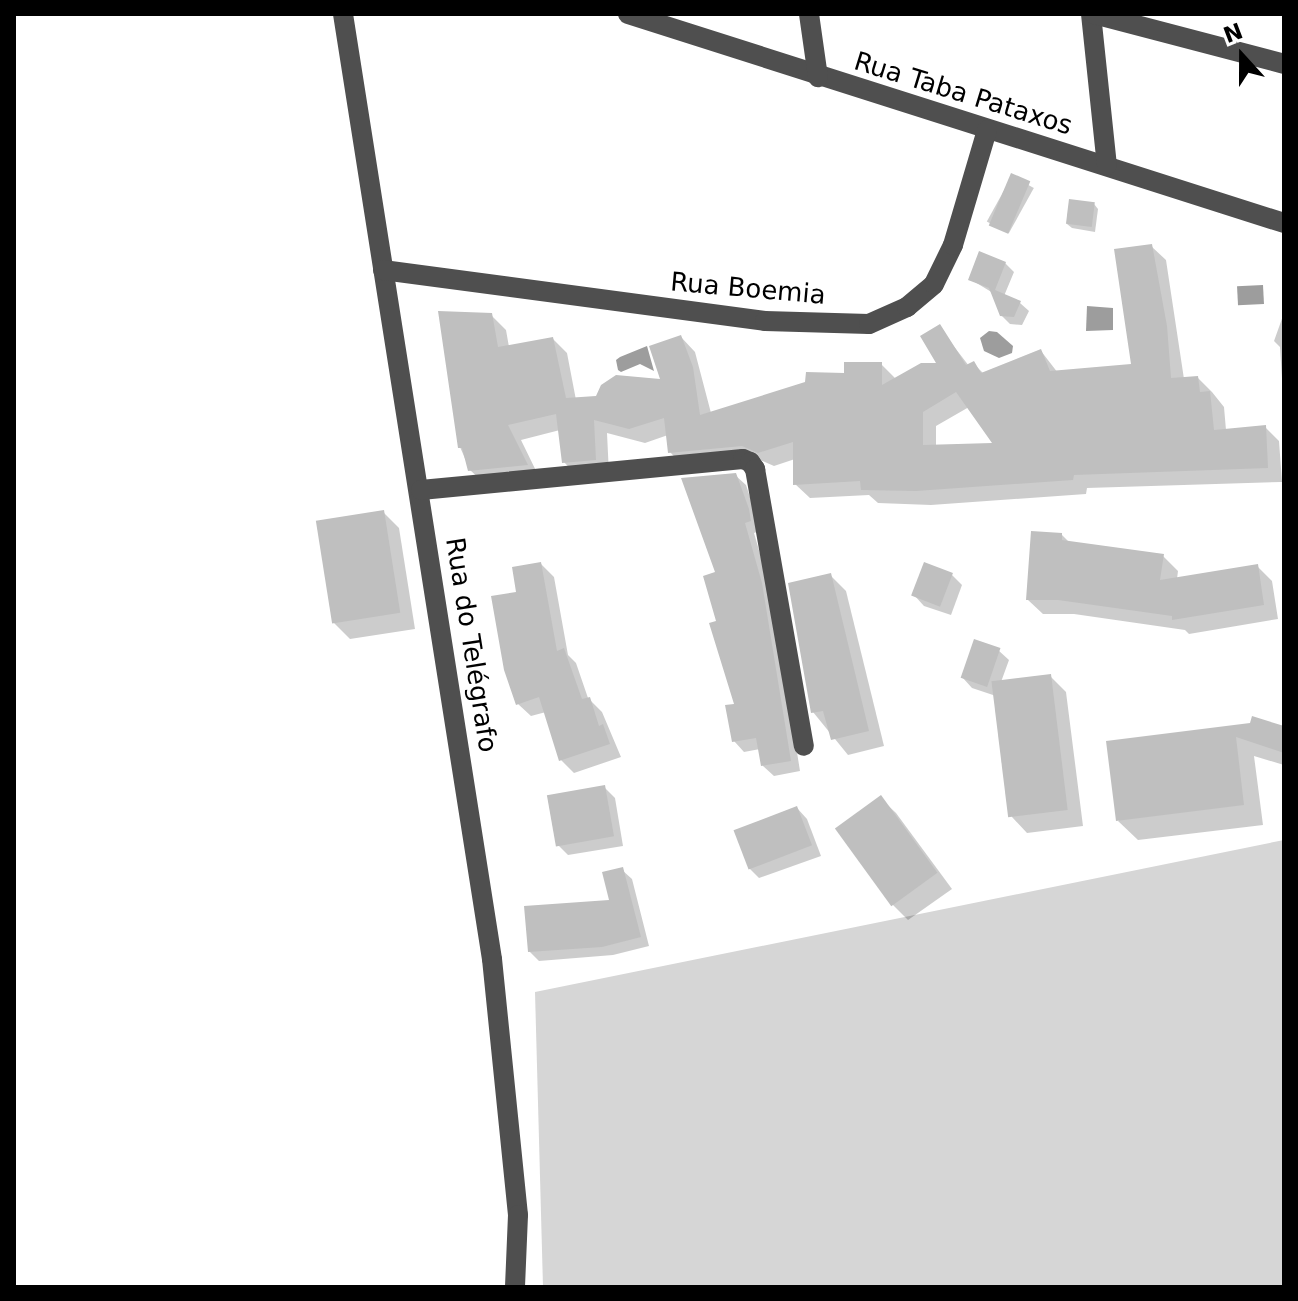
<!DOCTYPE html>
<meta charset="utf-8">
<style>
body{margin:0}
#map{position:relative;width:1298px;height:1301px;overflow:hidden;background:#fff;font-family:"DejaVu Sans",sans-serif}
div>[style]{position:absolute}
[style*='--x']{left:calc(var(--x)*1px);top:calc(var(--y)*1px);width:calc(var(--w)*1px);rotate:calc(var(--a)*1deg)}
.green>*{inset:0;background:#d6d6d6}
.water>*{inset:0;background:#9d9d9d;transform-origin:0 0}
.shadow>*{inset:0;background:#0003;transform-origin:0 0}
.building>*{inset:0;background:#bfbfbf;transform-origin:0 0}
.minor>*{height:20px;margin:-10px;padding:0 10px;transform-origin:10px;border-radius:10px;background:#4f4f4f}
span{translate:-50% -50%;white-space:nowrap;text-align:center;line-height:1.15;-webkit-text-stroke:6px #fff;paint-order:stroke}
.street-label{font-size:26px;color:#000}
.frame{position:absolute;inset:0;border:16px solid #000;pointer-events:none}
.north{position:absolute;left:1202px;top:16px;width:80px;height:80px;-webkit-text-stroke:6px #fff;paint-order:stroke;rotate:339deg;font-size:22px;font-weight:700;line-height:32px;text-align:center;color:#000}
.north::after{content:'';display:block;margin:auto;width:28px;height:36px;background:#000;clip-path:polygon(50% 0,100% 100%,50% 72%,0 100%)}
</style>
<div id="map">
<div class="green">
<div style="clip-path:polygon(1284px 840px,1284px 1287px,543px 1287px,535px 992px)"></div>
</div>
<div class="water">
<div style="left:1263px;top:285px;width:19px;height:26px;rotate:87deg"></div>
<div style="clip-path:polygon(1087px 306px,1113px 308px,1113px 330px,1086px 331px)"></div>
<div style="clip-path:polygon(989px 331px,997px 332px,1013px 346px,1012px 353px,999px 358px,984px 351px,980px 338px)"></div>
<div style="clip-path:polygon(647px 346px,654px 371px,640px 364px,621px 372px,618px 370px,616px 360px,620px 357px)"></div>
</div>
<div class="shadow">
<div style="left:1012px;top:176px;width:25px;height:52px;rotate:29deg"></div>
<div style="clip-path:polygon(1094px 204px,1098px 209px,1095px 232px,1072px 228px,1067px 224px)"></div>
<div style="clip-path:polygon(evenodd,1151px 246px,1166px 260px,1184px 379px,1198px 378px,1212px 392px,1224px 407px,1226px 430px,1265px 427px,1279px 441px,1282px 482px,1087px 488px,1086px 494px,931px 505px,878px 503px,869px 495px,810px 498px,795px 484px,795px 459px,774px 466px,758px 459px,684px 467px,670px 452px,668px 435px,645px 443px,607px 433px,609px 474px,578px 477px,564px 462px,560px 430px,521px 440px,540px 479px,485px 484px,470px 470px,460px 447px,491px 315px,506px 330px,509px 347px,553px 339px,567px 353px,576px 400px,598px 398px,663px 381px,681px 337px,695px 352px,711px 413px,881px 364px,896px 379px,940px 365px,939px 327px,969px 366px,974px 364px,984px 374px,1041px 351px,1058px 373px,1133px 366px,1151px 246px,969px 407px,996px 445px,936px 447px,936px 426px,969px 407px)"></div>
<div style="clip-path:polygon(1005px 263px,1014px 272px,1004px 296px,1020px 303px,1029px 311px,1022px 325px,1010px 324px,1001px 315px,993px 293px,970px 279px)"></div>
<div style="clip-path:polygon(1284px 313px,1284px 410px,1280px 347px,1274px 341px)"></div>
<div style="clip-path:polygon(735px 475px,746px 485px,758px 521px,760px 531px,754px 533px,772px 595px,800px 771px,774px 776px,763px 766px,760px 749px,744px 752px,734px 741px,736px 705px,718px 622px,717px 574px)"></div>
<div style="clip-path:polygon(383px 512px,399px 528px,415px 629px,350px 639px,334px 623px)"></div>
<div style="clip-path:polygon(1062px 535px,1070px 543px,1163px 556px,1178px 571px,1177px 579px,1257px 566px,1272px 581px,1278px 619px,1189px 634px,1185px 630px,1074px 614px,1043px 614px,1028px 600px)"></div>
<div style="clip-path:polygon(541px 564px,554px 577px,568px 655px,576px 663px,588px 698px,602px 712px,621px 757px,574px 773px,561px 760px,546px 712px,531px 716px,518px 704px,518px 593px)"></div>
<div style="clip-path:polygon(830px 575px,846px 591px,884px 746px,848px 755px,813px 712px)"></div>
<div style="clip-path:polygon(952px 575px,962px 585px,951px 615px,924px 606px,914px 595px)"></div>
<div style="clip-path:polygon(998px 650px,1009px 660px,1001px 682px,1050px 676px,1066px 692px,1083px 826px,1027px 833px,1012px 817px,996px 696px,972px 688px,962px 677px)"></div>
<div style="clip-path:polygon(1252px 725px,1284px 729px,1284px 765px,1254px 756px,1263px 825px,1138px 840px,1118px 821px)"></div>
<div style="clip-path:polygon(605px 788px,615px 798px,623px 846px,568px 855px,558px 845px)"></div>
<div style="clip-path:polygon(880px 798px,896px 813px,952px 889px,908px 920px,893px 905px)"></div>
<div style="clip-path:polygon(797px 808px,807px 819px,821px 856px,759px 878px,749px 868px)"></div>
<div style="clip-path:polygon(622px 870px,632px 879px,649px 946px,613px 955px,539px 961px,529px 951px,611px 901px)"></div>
</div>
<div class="building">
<div style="left:1011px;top:173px;width:21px;height:57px;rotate:23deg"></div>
<div style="left:1069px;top:199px;width:26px;height:25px;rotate:7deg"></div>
<div style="clip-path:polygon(evenodd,1152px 244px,1167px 326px,1171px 378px,1198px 376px,1200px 392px,1210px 391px,1214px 430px,1266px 425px,1268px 468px,1074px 475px,1073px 480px,916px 491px,861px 490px,860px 481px,793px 485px,793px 442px,758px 453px,742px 446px,668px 453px,664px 418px,629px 429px,594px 420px,596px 460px,562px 463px,556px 414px,508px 425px,528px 465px,468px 471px,462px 448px,458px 448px,438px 311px,492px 313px,498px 347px,553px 337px,566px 398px,596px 396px,601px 385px,616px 375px,660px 379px,649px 346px,681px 335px,693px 367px,700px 415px,805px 382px,806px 372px,844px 373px,844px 362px,882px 362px,882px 385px,921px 363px,936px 363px,920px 336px,940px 324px,966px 365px,974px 361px,981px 373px,1041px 349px,1050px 371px,1131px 364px,1114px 249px,1152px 244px,956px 392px,992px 443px,923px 445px,923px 412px,956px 392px)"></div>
<div style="clip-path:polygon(979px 251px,1006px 262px,995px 290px,1021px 301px,1014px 317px,1000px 316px,989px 288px,968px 280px)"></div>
<div style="clip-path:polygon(736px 473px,749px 509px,751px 521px,745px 523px,762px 583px,791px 761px,761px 766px,756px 738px,732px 742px,725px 705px,734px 704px,709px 623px,716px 621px,703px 576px,715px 572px,681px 478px)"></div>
<div style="left:384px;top:510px;width:104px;height:69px;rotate:81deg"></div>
<div style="clip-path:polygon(1031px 531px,1062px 533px,1062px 540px,1164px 554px,1160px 580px,1258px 564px,1264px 605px,1172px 620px,1172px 616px,1058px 600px,1026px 600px)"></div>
<div style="clip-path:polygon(541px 562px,557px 651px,564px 648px,582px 699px,590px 697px,599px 726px,603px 724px,610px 744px,559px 761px,539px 697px,516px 705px,504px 670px,491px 596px,516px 592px,512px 567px)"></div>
<div style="left:924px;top:562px;width:31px;height:36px;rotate:21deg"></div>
<div style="clip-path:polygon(831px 573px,869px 731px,831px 740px,823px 711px,811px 713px,788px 583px)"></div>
<div style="left:974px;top:639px;width:28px;height:41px;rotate:19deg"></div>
<div style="left:1051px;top:674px;width:137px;height:60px;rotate:83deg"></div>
<div style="clip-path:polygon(1252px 716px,1284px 726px,1284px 753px,1236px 737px,1244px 805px,1116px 821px,1106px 741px,1250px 723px)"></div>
<div style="left:605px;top:785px;width:52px;height:59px;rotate:80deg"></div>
<div style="left:881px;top:795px;width:96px;height:57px;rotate:54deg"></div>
<div style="left:797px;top:806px;width:42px;height:68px;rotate:69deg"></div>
<div style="clip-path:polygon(623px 867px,641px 937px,602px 947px,528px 952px,524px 906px,609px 900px,602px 872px)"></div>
</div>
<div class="minor">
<div style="--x:343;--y:14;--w:957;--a:81.04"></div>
<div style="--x:492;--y:959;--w:257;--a:84.2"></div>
<div style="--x:518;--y:1215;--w:72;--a:92.4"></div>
<div style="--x:628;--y:14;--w:688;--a:17.67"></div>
<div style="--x:809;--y:14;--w:64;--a:81.9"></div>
<div style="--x:1091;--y:14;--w:152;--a:84"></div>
<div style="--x:1094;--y:14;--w:196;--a:14.7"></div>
<div style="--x:383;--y:270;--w:385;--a:7.6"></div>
<div style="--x:765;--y:321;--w:104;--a:1.7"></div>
<div style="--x:869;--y:324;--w:42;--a:-24.1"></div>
<div style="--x:907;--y:307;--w:35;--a:-40"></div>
<div style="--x:934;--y:284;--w:43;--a:-64"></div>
<div style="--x:953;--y:245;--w:120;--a:-73.5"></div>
<div style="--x:421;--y:490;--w:323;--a:-5.5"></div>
<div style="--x:743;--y:459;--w:8;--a:23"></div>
<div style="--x:750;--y:462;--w:9;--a:54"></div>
<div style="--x:755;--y:469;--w:281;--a:80"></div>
</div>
<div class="street-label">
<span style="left:963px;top:94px;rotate:17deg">Rua Taba Pataxos</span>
<span style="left:748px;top:289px;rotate:5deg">Rua Boemia</span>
<span style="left:471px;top:645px;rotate:81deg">Rua do Telégrafo</span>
</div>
<div class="frame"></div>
<div class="north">N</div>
</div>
